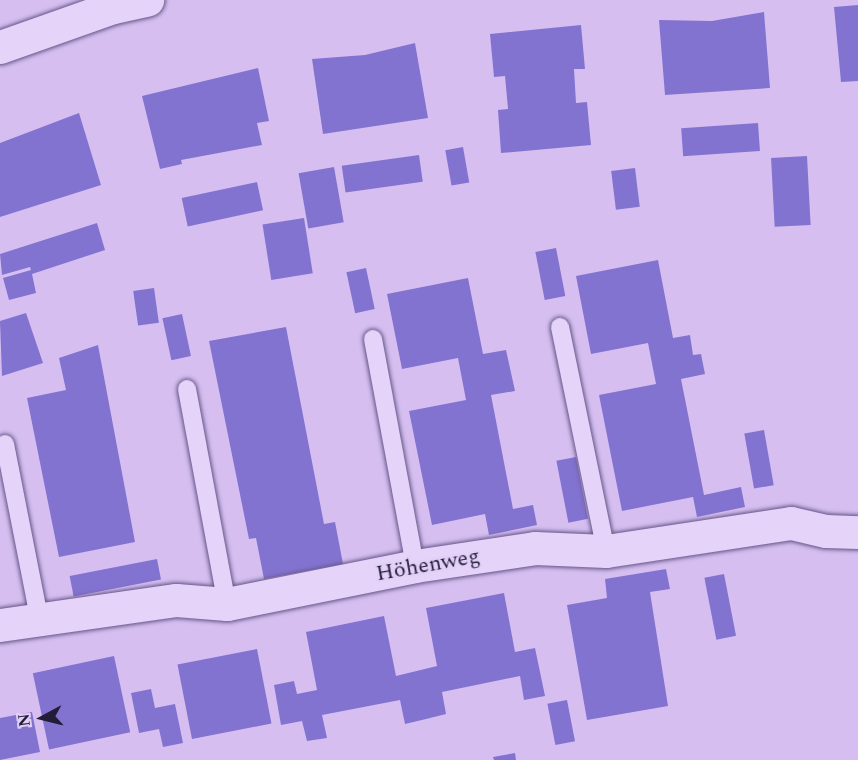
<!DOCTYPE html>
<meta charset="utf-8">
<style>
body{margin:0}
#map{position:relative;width:858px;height:760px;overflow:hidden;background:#d6bff0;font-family:Spectral,serif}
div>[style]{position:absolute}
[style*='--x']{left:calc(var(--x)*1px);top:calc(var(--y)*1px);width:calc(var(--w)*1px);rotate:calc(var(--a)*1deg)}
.building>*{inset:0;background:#8373d0;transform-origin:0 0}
.roads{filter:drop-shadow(0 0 2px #66578a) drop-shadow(0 0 2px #66578a)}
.lane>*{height:18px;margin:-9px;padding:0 9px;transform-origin:9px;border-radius:9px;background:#e5d3fa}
.street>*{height:33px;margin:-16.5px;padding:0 16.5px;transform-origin:16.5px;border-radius:16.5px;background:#e5d3fa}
.secondary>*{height:33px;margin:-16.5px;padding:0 16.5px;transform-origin:16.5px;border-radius:16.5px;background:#e5d3fa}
span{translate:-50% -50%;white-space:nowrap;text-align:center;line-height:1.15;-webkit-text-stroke:4.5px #e2cff7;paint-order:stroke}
.street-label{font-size:22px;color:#231c39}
.north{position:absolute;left:12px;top:688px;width:60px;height:60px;-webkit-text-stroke:4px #e2cff7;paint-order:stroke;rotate:263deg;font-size:16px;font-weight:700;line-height:24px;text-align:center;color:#231c39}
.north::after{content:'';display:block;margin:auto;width:21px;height:27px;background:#231c39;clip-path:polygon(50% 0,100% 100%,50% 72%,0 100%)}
</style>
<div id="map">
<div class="building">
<div style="clip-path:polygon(858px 5px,858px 81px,841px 82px,834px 7px)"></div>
<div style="clip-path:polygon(764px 12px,770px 88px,665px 95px,659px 20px,712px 21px)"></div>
<div style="clip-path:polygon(581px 25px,585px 69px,574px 69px,576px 103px,587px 102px,591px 145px,501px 153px,498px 110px,508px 109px,505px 76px,494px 77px,490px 34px)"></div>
<div style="clip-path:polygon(415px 43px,428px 118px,323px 134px,312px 59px,365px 55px)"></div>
<div style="clip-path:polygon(258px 68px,269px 121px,257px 123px,262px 145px,181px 160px,182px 164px,160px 169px,142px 96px)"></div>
<div style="clip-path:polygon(79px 113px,101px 185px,0 217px,0 143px)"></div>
<div style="left:758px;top:123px;width:28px;height:77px;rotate:86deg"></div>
<div style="left:463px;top:147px;width:36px;height:18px;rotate:80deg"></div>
<div style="left:419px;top:155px;width:27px;height:78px;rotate:82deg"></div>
<div style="left:807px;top:156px;width:69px;height:36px;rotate:87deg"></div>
<div style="left:334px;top:167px;width:56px;height:36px;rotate:80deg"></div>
<div style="left:635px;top:168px;width:39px;height:24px;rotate:83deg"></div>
<div style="left:257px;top:182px;width:29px;height:77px;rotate:78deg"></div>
<div style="left:304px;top:218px;width:56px;height:42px;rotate:81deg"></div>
<div style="clip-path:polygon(97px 223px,105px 250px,32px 274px,36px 293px,9px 300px,3px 278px,31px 270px,30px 267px,2px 275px,0 254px)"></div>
<div style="left:556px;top:248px;width:49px;height:21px;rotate:79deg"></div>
<div style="clip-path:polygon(658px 260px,673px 338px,690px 335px,693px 355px,701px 354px,705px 374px,681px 379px,704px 495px,741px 487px,745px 507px,697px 517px,693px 497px,622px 511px,599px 395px,656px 384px,648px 343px,591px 354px,576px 276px)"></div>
<div style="left:366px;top:268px;width:42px;height:20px;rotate:78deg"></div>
<div style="clip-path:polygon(468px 278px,483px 354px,506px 350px,515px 391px,491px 395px,513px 509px,533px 505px,537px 525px,489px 535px,485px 514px,432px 525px,409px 411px,466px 400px,458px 358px,402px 369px,387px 294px)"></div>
<div style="left:154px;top:288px;width:35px;height:21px;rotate:82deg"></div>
<div style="clip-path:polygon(26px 313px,43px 363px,2px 376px,0 321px)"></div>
<div style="left:182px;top:314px;width:43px;height:20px;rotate:78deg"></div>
<div style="clip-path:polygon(286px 327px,324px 524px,335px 522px,343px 564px,264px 579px,256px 538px,249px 539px,209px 341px)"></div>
<div style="clip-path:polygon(98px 345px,135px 542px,59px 557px,27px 398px,66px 390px,59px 358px)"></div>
<div style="left:764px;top:430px;width:56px;height:20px;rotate:80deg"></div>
<div style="left:576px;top:457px;width:63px;height:20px;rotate:79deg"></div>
<div style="left:157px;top:559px;width:21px;height:89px;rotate:79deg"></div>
<div style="clip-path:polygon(666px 569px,670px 589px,650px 592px,668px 706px,587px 720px,567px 605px,607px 598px,605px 579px)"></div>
<div style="left:724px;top:574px;width:63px;height:20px;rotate:79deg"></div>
<div style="clip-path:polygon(504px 593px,515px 652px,535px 648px,545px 696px,524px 700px,520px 676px,442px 692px,446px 714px,426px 719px,405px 724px,400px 700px,322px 715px,327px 738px,307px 741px,302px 721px,281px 725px,274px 685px,294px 681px,297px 694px,317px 690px,306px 632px,384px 616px,396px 676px,437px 666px,426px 608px)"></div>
<div style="left:257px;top:649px;width:76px;height:81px;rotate:79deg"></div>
<div style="left:114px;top:656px;width:78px;height:83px;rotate:78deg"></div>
<div style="clip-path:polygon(151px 689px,155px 708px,175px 704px,183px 743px,163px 747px,159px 729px,139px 733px,131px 693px)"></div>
<div style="left:567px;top:700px;width:42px;height:20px;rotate:79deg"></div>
<div style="clip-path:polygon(32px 712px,40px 752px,0 760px,0 718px)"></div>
<div style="clip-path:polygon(515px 753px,516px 760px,494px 760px,493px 757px)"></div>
</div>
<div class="roads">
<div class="lane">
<div style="--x:560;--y:327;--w:229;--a:78.4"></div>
<div style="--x:373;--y:339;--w:231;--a:79.5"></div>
<div style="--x:187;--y:389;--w:219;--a:79.5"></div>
<div style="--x:5;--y:444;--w:177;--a:78.9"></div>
</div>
<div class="street">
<div style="--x:0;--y:625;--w:178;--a:-8.1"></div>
<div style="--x:176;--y:600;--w:51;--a:4.5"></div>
<div style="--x:227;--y:604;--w:192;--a:-11.4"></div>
<div style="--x:415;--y:566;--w:121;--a:-8.5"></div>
<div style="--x:535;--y:548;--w:71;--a:2.4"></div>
<div style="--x:606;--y:551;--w:187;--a:-8.6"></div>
<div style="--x:791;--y:523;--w:36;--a:13"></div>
<div style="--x:826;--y:531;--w:32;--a:2"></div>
</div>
<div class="secondary">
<div style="--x:0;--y:47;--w:120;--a:-19.5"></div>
<div style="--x:113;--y:7;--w:35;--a:-12"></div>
</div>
</div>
<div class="street-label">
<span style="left:428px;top:565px;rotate:-10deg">Höhenweg</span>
</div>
<div class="north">N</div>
</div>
